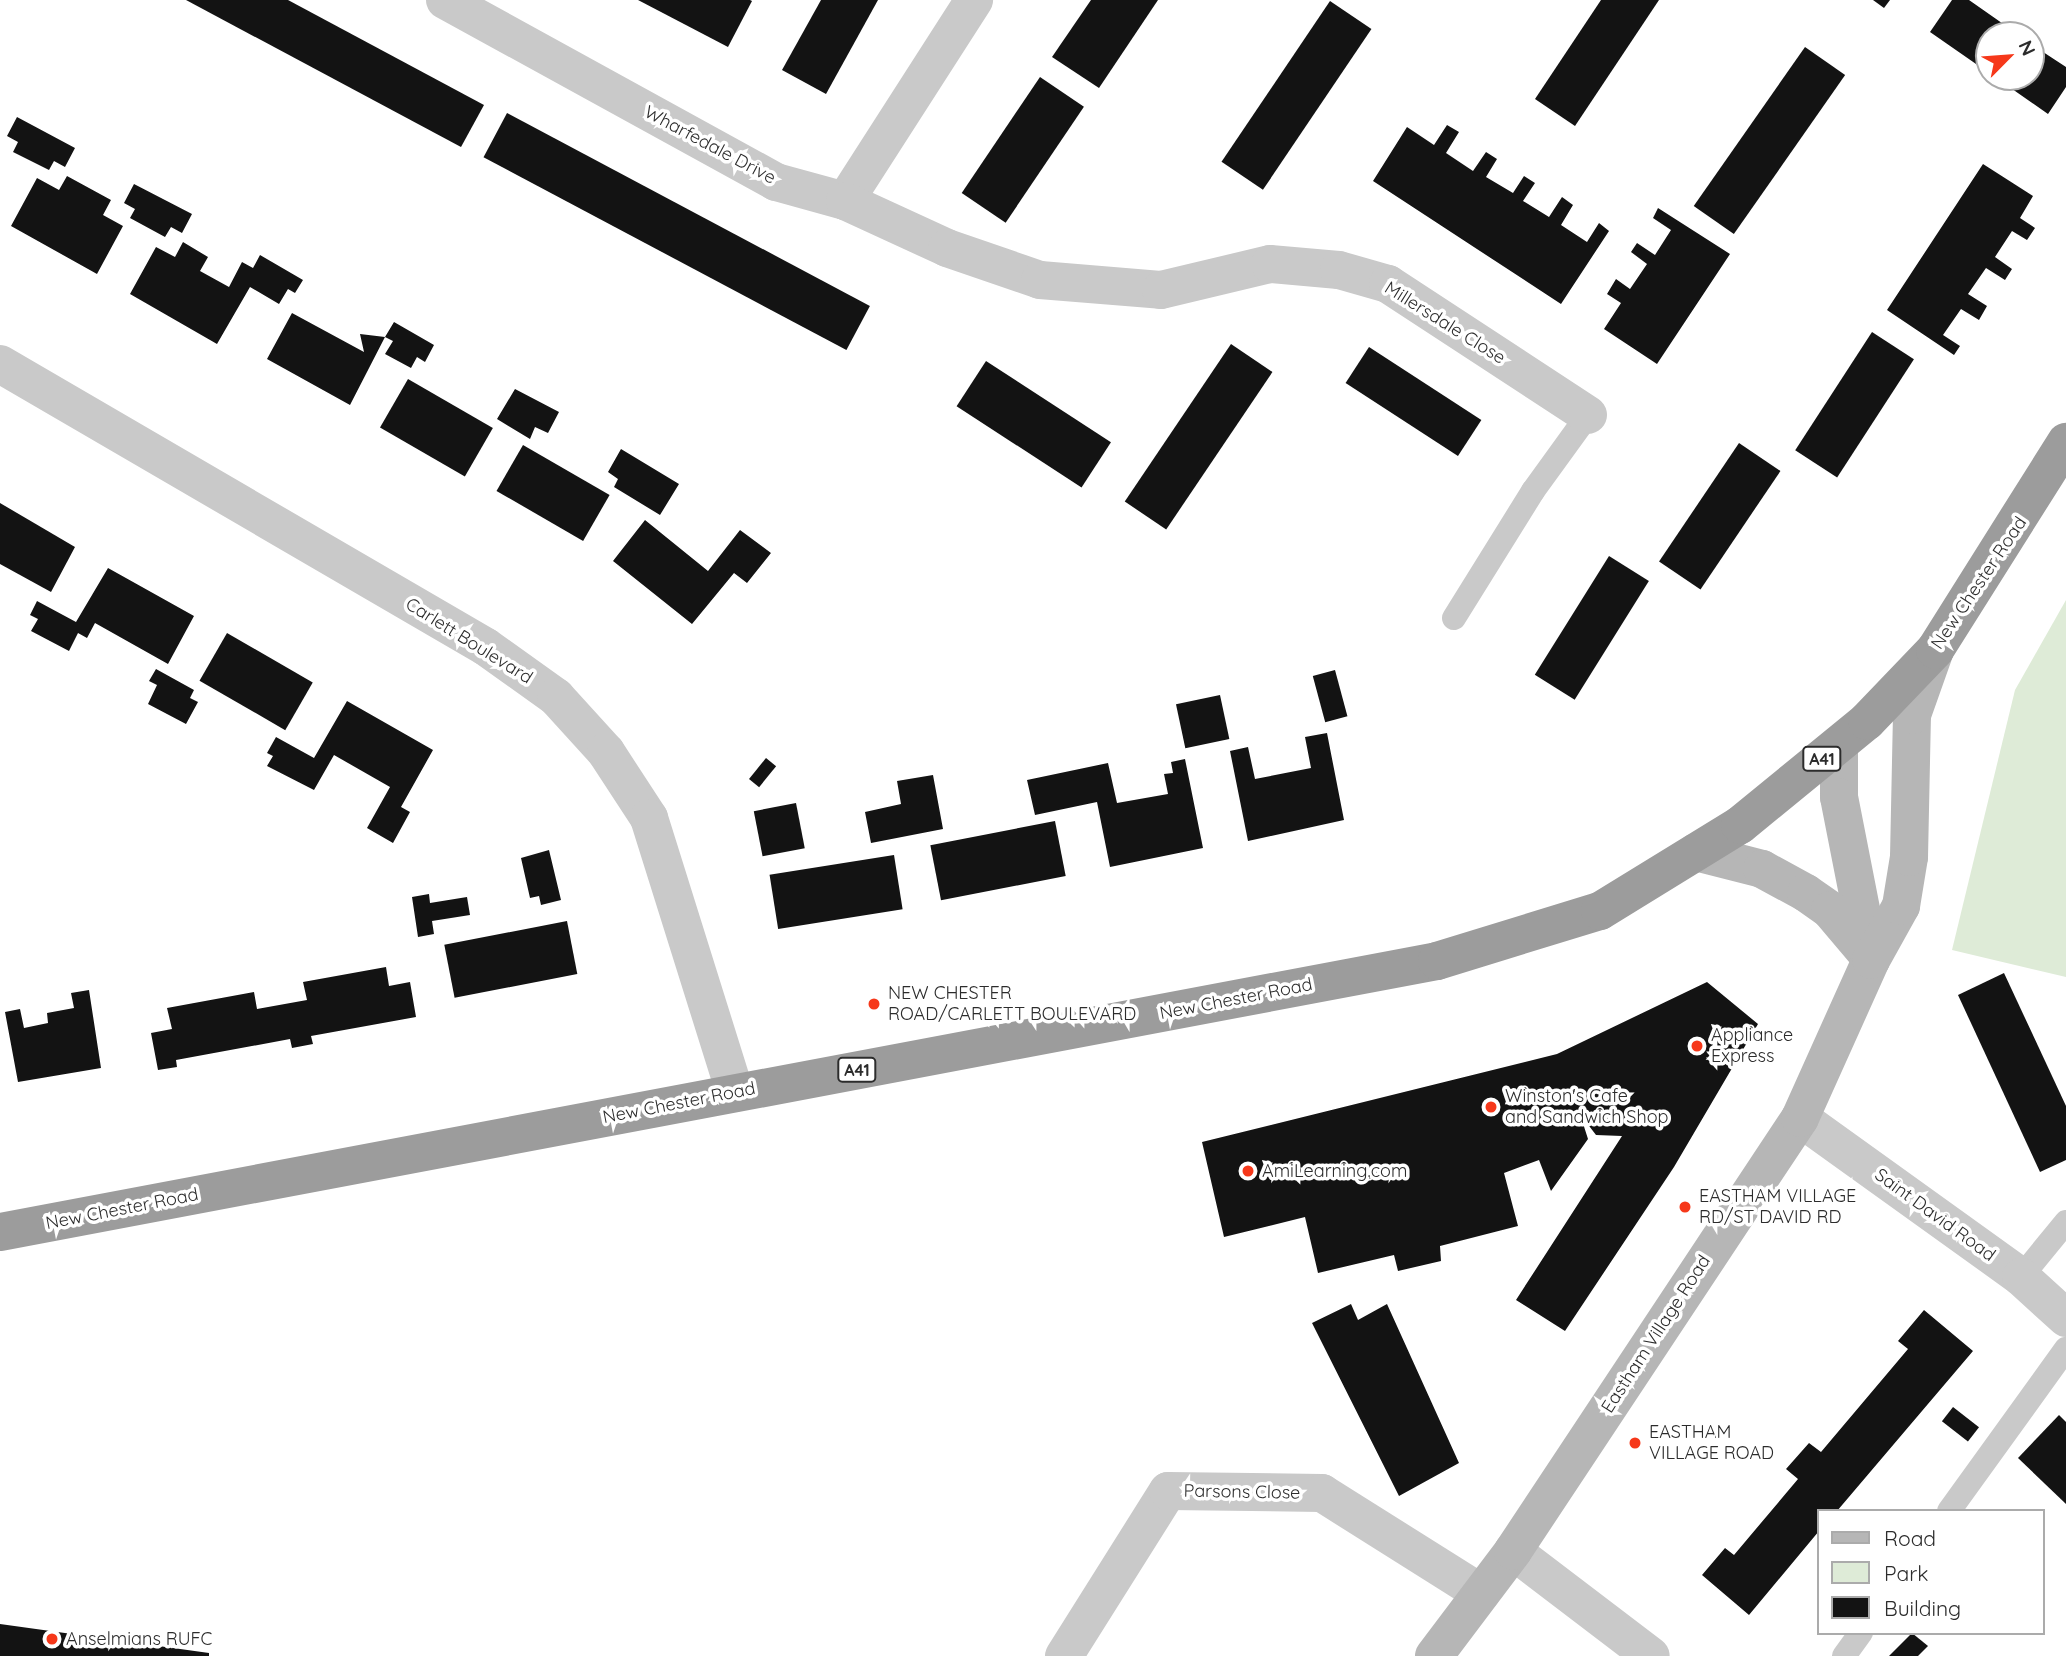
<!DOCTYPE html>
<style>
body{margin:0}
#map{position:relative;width:2066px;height:1656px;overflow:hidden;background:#fff;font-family:Quicksand,sans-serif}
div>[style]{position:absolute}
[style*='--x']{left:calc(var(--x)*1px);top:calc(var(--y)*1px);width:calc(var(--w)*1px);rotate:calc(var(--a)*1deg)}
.green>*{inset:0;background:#deebd7}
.building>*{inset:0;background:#131313;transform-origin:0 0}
.service>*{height:24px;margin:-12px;padding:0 12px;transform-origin:12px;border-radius:12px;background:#c9c9c9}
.minor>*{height:38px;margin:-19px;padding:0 19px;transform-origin:19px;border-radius:19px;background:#c9c9c9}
.secondary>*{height:38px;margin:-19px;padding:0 19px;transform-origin:19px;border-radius:19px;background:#b6b6b6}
.trunk>*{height:38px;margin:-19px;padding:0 19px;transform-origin:19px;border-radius:19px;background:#9c9c9c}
.dots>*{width:19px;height:19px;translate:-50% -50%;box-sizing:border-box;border:4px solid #fff;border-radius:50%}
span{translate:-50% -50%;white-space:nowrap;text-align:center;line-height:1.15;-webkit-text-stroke:7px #fff;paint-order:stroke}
.shield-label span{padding:2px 5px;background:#fff;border:2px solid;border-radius:5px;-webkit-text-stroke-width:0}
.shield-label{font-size:16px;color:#2c2c2c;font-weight:700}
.street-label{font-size:18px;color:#2c2c2c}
.poi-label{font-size:18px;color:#2c2c2c}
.left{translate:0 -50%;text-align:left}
.legend{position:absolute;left:1817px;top:1509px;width:228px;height:126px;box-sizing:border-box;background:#fff;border:2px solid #ababab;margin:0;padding:9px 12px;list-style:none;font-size:21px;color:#2c2c2c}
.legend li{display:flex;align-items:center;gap:14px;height:35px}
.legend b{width:35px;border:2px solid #ababab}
.north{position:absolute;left:1975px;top:21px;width:70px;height:70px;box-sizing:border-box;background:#fff;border:2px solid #ababab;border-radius:50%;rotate:65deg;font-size:19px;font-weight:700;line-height:28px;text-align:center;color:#2c2c2c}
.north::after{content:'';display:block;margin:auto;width:24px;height:32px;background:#f6381a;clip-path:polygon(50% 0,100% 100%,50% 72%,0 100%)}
</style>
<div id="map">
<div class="green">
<div style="clip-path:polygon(2066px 600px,2066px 977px,1952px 950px,2015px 690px)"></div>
</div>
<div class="building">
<div style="clip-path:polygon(186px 0,288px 0,484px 105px,461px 147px)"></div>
<div style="clip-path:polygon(638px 0,750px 0,752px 1px,728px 47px)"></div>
<div style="clip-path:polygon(821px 0,878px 0,826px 94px,782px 70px)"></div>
<div style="clip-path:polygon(1091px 0,1158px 0,1099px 88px,1052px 57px)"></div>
<div style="clip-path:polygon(1601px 0,1659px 0,1575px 126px,1535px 99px)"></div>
<div style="clip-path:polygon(1873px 0,1890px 0,1884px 8px)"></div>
<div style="clip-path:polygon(1952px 0,1969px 0,2019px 35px,1989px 35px,1989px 73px,1930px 32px)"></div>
<div style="left:1330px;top:1px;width:50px;height:194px;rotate:34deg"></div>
<div style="clip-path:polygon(2031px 44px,2066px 67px,2066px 87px,2048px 114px,1995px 77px,2031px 77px)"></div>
<div style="left:1805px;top:47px;width:49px;height:194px;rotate:35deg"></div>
<div style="left:1040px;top:77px;width:53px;height:140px;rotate:34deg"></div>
<div style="left:507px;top:113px;width:411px;height:50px;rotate:28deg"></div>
<div style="clip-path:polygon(17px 117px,75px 148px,65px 167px,54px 161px,49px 170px,13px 152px,18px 142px,7px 136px)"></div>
<div style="clip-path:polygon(1447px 125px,1459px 132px,1446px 153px,1473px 171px,1486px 152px,1497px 159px,1486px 177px,1513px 193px,1524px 176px,1535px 183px,1523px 201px,1549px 217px,1562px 197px,1573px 205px,1561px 225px,1587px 242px,1599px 223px,1609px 231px,1561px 304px,1373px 181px,1407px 127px,1434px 145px)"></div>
<div style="clip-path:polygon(1983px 164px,2033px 196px,2020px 218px,2035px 228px,2027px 240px,2012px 231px,1995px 257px,2012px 269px,2005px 280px,1986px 268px,1968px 294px,1987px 306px,1979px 320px,1961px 309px,1943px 335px,1960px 346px,1954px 355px,1887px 310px)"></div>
<div style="clip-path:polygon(67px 176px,111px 200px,103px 215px,123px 226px,97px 274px,11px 226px,37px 178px,59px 190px)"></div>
<div style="clip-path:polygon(134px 184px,192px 214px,182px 233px,171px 227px,165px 237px,130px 218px,135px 209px,124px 203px)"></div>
<div style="clip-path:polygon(1658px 208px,1730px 254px,1657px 364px,1604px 329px,1621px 303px,1607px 294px,1616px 279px,1630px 289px,1647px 264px,1631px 252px,1637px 243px,1655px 255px,1671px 230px,1653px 218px)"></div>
<div style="clip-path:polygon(183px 242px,208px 257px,200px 271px,229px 287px,242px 262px,253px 268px,260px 255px,303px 280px,295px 293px,288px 289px,279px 304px,250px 287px,217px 344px,130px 294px,156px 247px,175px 257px)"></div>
<div style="clip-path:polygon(292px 313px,364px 352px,360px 334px,385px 337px,350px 405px,267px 359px)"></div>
<div style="clip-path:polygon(394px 322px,434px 345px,425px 362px,417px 357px,411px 368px,385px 354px,393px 341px,385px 337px)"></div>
<div style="left:1872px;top:332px;width:50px;height:141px;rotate:33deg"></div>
<div style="left:1231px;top:344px;width:50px;height:190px;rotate:34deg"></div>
<div style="left:1369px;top:347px;width:134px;height:43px;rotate:33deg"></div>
<div style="left:986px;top:361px;width:149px;height:54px;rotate:33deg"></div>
<div style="left:408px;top:379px;width:98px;height:56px;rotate:30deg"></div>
<div style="clip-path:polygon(515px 389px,559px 412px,548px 433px,535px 427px,530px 439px,497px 419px)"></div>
<div style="left:1739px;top:443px;width:50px;height:143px;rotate:34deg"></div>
<div style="left:523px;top:445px;width:100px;height:53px;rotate:30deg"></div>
<div style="clip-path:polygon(621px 449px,679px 484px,660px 515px,614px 487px,618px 479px,608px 472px)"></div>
<div style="clip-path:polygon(0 503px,75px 547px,51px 592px,0 564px)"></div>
<div style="clip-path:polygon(645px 520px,708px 571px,740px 530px,771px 553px,747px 583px,734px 573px,692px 624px,613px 561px)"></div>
<div style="left:1609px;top:556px;width:47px;height:140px;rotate:32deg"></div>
<div style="clip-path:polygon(108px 568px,194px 616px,168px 664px,95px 623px,87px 638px,78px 633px,69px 651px,31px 631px,38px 619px,30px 615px,37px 601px,76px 622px)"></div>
<div style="left:227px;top:633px;width:99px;height:55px;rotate:30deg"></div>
<div style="clip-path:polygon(156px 669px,194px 690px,190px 698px,198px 702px,186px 724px,148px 704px,157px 685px,149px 681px)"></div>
<div style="left:1335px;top:670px;width:48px;height:23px;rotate:75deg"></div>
<div style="left:1220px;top:695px;width:45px;height:45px;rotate:78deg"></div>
<div style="clip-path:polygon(347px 701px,433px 750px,401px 807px,410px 812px,393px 843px,367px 828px,390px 787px,334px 755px,314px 790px,267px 766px,273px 756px,267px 753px,276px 737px,314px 758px)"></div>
<div style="clip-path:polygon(1327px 733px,1344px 820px,1248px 841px,1230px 751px,1248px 747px,1255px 779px,1311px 768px,1305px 737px)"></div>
<div style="left:766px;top:758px;width:13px;height:27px;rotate:39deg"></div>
<div style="clip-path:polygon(1185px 759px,1203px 848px,1110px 867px,1097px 802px,1035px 815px,1027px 780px,1108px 763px,1117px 803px,1168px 794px,1164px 774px,1173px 773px,1171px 762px)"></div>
<div style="clip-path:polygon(933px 775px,943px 829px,871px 843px,865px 812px,901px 804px,897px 781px)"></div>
<div style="left:796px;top:803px;width:46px;height:43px;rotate:79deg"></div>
<div style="left:1055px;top:821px;width:56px;height:127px;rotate:79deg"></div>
<div style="clip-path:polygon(549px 850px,561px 900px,541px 905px,539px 896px,530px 898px,521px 858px)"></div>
<div style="left:894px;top:855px;width:55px;height:126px;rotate:81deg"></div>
<div style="clip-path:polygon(429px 894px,430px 903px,467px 897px,470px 915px,432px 921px,434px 934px,418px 937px,412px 897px)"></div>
<div style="left:567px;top:921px;width:54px;height:125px;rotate:79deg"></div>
<div style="clip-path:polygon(386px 967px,389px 986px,410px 982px,416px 1017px,311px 1036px,313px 1044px,292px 1048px,290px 1039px,176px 1060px,177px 1067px,158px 1070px,151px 1033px,172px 1029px,167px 1008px,254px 992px,257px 1009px,307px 1000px,303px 982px)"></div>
<div style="clip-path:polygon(2004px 973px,2066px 1106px,2066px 1160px,2040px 1172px,1958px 995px)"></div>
<div style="clip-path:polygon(1707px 982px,1758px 1024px,1674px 1167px,1565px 1331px,1516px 1300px,1622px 1136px,1596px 1135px,1580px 1114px,1588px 1139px,1551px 1191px,1539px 1160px,1504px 1173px,1518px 1226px,1440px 1246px,1441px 1261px,1398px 1271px,1394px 1255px,1318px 1273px,1305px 1217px,1224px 1237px,1202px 1142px,1557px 1054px)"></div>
<div style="clip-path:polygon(89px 990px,101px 1068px,18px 1082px,5px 1012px,20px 1009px,24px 1028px,48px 1023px,47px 1013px,74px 1008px,71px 993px)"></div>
<div style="clip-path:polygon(1351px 1304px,1358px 1320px,1387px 1304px,1459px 1463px,1399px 1496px,1312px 1323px)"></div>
<div style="clip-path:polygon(1924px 1310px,1973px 1351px,1837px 1511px,1819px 1511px,1819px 1531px,1749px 1615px,1702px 1575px,1725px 1548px,1734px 1555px,1798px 1479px,1786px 1469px,1809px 1443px,1821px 1452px,1908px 1349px,1898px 1341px)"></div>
<div style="left:1953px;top:1407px;width:33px;height:18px;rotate:38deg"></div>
<div style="clip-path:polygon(2059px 1415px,2066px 1422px,2066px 1504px,2018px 1458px)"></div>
<div style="clip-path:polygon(0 1624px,209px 1653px,209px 1656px,0 1656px)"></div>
<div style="clip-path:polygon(1912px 1633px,1928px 1646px,1918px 1656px,1889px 1656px)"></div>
</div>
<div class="service">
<div style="--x:1454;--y:618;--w:150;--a:-58.1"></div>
<div style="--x:1533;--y:491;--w:94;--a:-54.1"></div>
<div style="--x:2021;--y:1277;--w:71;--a:-50.7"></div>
<div style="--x:1949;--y:1511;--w:200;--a:-54.2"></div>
<div style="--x:1844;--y:1656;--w:29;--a:-54"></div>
</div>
<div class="minor">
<div style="--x:445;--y:0;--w:378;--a:28.8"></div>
<div style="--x:776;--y:182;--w:72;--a:15.4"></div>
<div style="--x:845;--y:201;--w:239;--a:-57.3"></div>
<div style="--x:845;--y:201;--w:112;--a:24.7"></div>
<div style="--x:947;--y:248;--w:98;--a:19"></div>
<div style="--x:1040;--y:280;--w:121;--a:4.7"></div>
<div style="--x:1161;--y:290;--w:112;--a:-13.4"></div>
<div style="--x:1270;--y:264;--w:69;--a:5"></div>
<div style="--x:1339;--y:270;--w:51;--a:15.9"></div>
<div style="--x:1388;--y:284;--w:239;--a:33.2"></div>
<div style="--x:0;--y:364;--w:562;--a:30.21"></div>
<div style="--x:486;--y:647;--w:86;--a:35.5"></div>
<div style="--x:556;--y:697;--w:74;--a:47.7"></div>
<div style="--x:606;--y:752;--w:79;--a:56.9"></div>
<div style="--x:649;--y:818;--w:288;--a:72.6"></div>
<div style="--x:1800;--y:1118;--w:272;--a:35.7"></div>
<div style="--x:2021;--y:1277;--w:61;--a:42.3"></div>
<div style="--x:1513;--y:1551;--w:173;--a:37.3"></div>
<div style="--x:1064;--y:1656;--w:195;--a:-57.8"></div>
<div style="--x:1168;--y:1491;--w:154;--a:0.7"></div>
<div style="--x:1322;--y:1493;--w:188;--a:32.2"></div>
</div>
<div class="secondary">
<div style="--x:1839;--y:745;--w:52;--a:90"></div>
<div style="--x:1839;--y:797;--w:166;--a:78.9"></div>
<div style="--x:1696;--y:852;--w:68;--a:14.4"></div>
<div style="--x:1762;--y:869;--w:50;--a:28.6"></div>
<div style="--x:1806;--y:893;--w:29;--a:35"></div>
<div style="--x:1830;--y:910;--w:59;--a:49.8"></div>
<div style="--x:1434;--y:1656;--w:131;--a:-53"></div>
<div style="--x:1513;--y:1551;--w:519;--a:-56.46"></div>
<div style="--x:1800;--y:1118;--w:173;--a:-65.8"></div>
<div style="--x:1871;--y:960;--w:62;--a:-60.9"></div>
<div style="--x:1901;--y:906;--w:50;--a:-80.7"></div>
<div style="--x:1909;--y:857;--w:142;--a:-88.8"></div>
<div style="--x:1912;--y:715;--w:69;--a:-70.5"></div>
</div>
<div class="trunk">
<div style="--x:0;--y:1232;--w:1462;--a:-10.68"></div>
<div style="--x:1437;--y:961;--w:170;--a:-17.1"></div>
<div style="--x:1600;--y:911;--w:164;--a:-31.6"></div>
<div style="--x:1740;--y:825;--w:164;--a:-39.3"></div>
<div style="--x:1867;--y:721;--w:98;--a:-46.2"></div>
<div style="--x:1935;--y:650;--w:246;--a:-57.8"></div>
</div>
<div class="dots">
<div style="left:874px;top:1004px;background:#f6381a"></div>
<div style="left:1697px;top:1046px;background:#f6381a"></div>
<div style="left:1491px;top:1107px;background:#f6381a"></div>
<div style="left:1248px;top:1171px;background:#f6381a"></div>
<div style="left:1685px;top:1207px;background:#f6381a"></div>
<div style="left:1635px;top:1443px;background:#f6381a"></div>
<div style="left:52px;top:1639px;background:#f6381a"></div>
</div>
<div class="shield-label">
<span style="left:1822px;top:759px">A41</span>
<span style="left:857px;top:1070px">A41</span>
</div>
<div class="street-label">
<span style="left:710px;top:145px;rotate:28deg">Wharfedale Drive</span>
<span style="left:1445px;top:323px;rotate:32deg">Millersdale Close</span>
<span style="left:1979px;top:583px;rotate:-56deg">New Chester Road</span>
<span style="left:469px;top:641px;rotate:32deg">Carlett Boulevard</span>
<span style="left:1236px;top:999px;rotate:-11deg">New Chester Road</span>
<span style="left:679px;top:1103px;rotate:-11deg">New Chester Road</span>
<span style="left:122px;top:1209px;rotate:-11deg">New Chester Road</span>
<span style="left:1935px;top:1215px;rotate:36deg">Saint David Road</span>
<span style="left:1656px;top:1334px;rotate:-57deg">Eastham Village Road</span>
<span style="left:1242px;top:1492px;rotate:1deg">Parsons Close</span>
</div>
<div class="poi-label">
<span class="left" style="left:888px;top:1004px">NEW CHESTER<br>ROAD/CARLETT BOULEVARD</span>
<span class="left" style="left:1711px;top:1046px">Appliance<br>Express</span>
<span class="left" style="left:1505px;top:1107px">Winston's Cafe<br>and Sandwich Shop</span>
<span class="left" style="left:1262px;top:1171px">AmiLearning.com</span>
<span class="left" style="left:1699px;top:1207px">EASTHAM VILLAGE<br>RD/ST DAVID RD</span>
<span class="left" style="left:1649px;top:1443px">EASTHAM<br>VILLAGE ROAD</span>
<span class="left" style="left:66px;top:1639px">Anselmians RUFC</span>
</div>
<ul class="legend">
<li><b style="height:9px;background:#b6b6b6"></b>Road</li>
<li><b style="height:19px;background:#deebd7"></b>Park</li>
<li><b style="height:19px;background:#131313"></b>Building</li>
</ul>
<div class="north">N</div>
</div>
